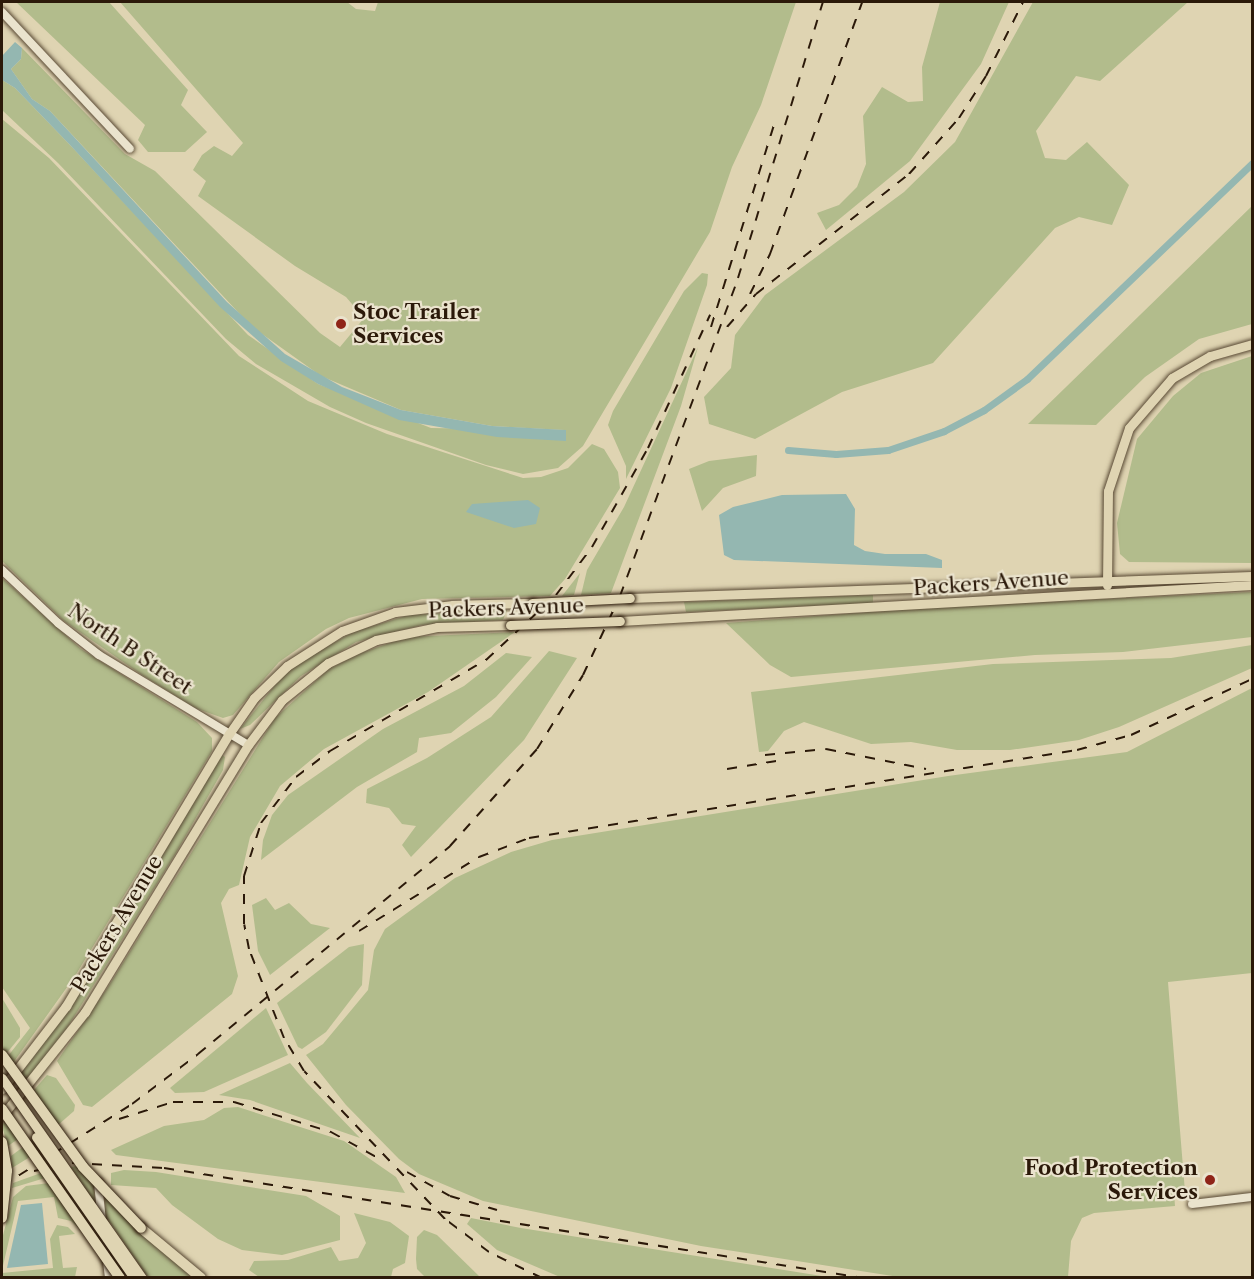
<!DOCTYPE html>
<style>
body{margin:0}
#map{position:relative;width:1254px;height:1279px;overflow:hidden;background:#dfd4b2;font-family:"Libre Caslon Text",serif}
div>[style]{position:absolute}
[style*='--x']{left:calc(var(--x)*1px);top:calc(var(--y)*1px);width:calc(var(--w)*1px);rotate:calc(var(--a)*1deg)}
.green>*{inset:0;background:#b2bc8c}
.water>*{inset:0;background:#94b7b1}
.canal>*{height:7px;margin:-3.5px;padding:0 3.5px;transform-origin:3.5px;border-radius:3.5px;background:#94b7b1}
.roads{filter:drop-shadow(0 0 2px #584833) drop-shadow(0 0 2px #584833)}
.minor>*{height:8px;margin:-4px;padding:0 4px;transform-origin:4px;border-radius:4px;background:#eae3cd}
.major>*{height:9px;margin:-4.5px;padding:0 4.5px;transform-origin:4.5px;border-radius:4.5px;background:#dfd4b2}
.highway>*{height:10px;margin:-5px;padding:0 5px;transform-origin:5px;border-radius:5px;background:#dfd4b2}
.rail>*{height:2px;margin-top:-1px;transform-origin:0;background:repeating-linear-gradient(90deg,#2b1909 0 10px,transparent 0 20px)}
.bridges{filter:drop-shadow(0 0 2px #2b1909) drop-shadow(0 0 2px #2b1909)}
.major-bridge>*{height:9px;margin:-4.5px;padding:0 4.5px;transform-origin:4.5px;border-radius:4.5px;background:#dfd4b2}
.highway-bridge>*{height:10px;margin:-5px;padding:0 5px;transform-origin:5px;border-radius:5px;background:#dfd4b2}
.dots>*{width:16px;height:16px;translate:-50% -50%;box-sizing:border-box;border:3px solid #eae3cd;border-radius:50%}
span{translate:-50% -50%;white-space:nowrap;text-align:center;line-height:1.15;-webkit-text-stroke:4.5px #eae3cd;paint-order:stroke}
.poi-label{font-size:21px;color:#2b1909;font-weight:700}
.left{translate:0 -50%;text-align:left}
.right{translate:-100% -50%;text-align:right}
.street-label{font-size:21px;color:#2b1909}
.frame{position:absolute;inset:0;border:3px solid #2b1909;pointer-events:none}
</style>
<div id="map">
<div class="green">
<div style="clip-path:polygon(16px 2px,109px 2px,188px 90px,181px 105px,207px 132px,185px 152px,148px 152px,138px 140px,145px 125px)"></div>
<div style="clip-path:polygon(120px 2px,347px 2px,356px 9px,375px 11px,378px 2px,796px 2px,761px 105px,732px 167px,710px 232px,583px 446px,558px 468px,523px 474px,486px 465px,366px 423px,330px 407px,256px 364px,226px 339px,58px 163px,2px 110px,2px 80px,15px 88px,70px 145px,248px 335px,318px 384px,431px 428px,565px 430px,492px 426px,401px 410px,321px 376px,251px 326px,50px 111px,32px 99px,11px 69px,21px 59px,22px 48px,125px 154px,155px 171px,320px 333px,340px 347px,364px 318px,346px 297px,295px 266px,198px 196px,206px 181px,193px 170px,202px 155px,214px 146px,232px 156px,243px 143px)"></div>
<div style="clip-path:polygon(940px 2px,1009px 2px,981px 64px,910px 161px,826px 230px,817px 213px,839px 205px,857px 187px,866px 164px,863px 116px,882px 87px,908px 102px,923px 101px,922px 67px)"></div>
<div style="clip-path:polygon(1033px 2px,1188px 2px,1100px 81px,1076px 76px,1036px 131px,1045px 158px,1066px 160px,1087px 142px,1129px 185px,1112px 225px,1079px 217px,1055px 228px,933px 363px,842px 392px,755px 439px,709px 424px,704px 397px,731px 368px,735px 335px,765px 295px,904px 192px,955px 142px)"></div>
<div style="clip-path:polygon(2px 119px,49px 158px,239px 356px,308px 401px,387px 434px,523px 478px,541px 477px,568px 468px,592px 444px,604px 449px,618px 472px,620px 488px,565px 579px,550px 596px,422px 599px,349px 618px,326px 629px,279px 662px,233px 715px,223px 718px,195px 708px,142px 675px,64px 621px,2px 561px)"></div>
<div style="clip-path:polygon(1252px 206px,1252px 324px,1199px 339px,1145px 377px,1096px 425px,1028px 424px)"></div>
<div style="clip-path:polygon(702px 273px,708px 274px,707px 285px,671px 388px,626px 479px,626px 466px,608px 425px,613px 411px,684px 291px)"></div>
<div style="clip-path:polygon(698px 347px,681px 406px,611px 593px,581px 595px,587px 570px,624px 507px)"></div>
<div style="clip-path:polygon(1252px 356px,1252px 563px,1129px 562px,1120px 554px,1117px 523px,1137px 439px,1173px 396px,1201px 373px)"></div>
<div style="clip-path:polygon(757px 455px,756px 476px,723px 488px,702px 511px,689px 469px,709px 461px)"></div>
<div style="clip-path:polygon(580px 573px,574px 595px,562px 596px)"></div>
<div style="clip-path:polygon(2px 578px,81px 649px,197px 722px,212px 738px,212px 751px,75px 976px,13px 1063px,8px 1056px,30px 1028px,2px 987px)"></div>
<div style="clip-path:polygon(1252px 592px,1252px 637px,1123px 652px,1035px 655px,791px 677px,770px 665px,726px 623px,934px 607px)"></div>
<div style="clip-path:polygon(873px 595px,873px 603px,686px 612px,684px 602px)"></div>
<div style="clip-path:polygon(507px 610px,503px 620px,422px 625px,356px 642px,301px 676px,250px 725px,240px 729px,280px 679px,305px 659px,353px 632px,409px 615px)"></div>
<div style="clip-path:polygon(515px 632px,428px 692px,324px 749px,280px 786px,250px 837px,239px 885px,229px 889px,221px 903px,238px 976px,232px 994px,92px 1107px,83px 1105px,57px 1061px,108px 987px,275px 718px,329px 669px,361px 653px,407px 637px)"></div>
<div style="clip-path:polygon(1252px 645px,1252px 668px,1119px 727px,1079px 740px,1010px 750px,957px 750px,911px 742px,871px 744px,804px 722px,784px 731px,768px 751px,759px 752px,751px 692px,993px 664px,1171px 658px)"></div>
<div style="clip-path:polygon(549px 651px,577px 658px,524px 740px,411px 857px,402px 845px,416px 826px,402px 824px,389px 808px,366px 803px,367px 789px,427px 758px,491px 717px)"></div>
<div style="clip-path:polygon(506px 653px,532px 657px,496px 697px,451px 733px,419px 738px,417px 752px,357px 787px,261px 860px,263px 840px,272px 815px,288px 795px,383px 729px,464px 686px)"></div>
<div style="clip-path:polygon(1252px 688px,1252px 973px,1168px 982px,1185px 1192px,1174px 1193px,1175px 1206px,1094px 1213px,1082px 1218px,1071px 1241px,1068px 1277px,899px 1277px,701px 1246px,483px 1201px,419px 1174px,399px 1159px,346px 1105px,306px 1055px,323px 1044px,368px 990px,374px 950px,385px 929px,455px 878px,511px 852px,552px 840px,948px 776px,1127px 752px)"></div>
<div style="clip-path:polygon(222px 755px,225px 757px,223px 770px,176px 853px,67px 1028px,26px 1080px,21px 1073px,65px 1014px)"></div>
<div style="clip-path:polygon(266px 898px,275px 910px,289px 903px,311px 924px,330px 928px,270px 975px,258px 951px,252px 905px)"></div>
<div style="clip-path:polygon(364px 944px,362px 985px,326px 1032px,302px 1049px,298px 1047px,277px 1003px,349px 947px)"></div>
<div style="clip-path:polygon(2px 998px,20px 1028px,20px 1037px,6px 1054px,2px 1048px)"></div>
<div style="clip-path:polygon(266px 1008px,288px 1055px,204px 1092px,175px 1093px,170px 1088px)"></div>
<div style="clip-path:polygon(290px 1063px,307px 1083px,360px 1138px,250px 1100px,219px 1095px)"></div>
<div style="clip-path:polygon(47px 1075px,56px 1078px,75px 1105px,74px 1111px,58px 1125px,34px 1090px)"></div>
<div style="clip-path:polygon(238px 1107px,344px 1141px,396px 1177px,405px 1193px,116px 1155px,111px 1150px,164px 1126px,204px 1120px,224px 1108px)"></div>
<div style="clip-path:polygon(5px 1121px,18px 1139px,8px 1146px,2px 1126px)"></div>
<div style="clip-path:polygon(23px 1147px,30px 1157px,12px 1168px,11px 1156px)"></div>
<div style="clip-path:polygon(77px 1166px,94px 1185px,95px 1202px,71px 1167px)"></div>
<div style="clip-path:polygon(124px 1170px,156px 1172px,306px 1196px,340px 1216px,340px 1240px,282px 1255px,242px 1250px,218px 1239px,172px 1205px,156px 1188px,111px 1185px,111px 1173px)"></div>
<div style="clip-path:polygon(41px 1173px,45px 1178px,12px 1188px,13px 1183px)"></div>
<div style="clip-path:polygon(49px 1183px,84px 1233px,71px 1221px,58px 1218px,54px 1197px,18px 1201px,2px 1270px,2px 1239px,13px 1197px,26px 1186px)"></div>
<div style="clip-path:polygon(105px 1198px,138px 1231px,193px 1277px,148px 1277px,105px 1215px)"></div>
<div style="clip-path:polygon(354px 1213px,390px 1222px,409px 1236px,405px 1263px,393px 1269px,391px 1277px,259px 1277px,249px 1270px,254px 1261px,288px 1260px,331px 1247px,339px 1261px,358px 1258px,366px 1243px)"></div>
<div style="clip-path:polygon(471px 1218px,521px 1228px,828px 1277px,560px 1277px,497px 1250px,467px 1224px)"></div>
<div style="clip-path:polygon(57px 1225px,68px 1227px,75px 1234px,59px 1236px,63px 1268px,77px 1267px,75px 1277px,2px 1277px,2px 1273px,53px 1268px,50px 1239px)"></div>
<div style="clip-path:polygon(424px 1230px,437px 1235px,480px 1277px,425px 1277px,417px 1269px,416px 1259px,417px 1237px)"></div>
</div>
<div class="water">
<div style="clip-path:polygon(15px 42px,22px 48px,21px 59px,11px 69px,32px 99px,50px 111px,227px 302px,285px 354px,342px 387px,401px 410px,492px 426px,566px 430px,566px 441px,497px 437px,399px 420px,318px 384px,281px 361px,220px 307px,70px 145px,15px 88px,2px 80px,2px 56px)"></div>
<div style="clip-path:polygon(846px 494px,855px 509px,854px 545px,865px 551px,885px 554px,926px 554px,942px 560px,942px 568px,734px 560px,724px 555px,719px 515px,733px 507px,782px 495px)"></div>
<div style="clip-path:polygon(528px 500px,540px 508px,536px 524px,514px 528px,466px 512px,472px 504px)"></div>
<div style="clip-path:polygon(42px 1203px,48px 1264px,7px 1268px,21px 1205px)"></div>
</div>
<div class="canal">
<div style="--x:788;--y:450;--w:48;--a:4.8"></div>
<div style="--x:836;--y:454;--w:52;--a:-4.4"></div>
<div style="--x:888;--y:450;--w:59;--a:-18.7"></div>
<div style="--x:944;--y:431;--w:45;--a:-27.7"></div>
<div style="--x:984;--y:410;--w:53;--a:-35.8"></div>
<div style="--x:1027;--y:379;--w:312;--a:-43.8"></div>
</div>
<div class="roads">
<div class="minor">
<div style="--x:2;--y:12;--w:187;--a:46.9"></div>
<div style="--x:2;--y:570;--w:77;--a:43.4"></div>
<div style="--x:58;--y:623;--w:52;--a:38"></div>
<div style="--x:99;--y:655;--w:174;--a:31.1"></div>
<div style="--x:98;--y:1183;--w:39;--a:84"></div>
<div style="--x:1192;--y:1204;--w:60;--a:-6.7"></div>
<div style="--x:104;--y:1237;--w:41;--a:83"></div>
</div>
<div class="major">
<div style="--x:1107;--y:585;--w:94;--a:-89.4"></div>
<div style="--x:1108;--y:491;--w:66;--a:-71.6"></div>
<div style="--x:1129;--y:428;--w:66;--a:-49.3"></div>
<div style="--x:1172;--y:378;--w:44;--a:-30.1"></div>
<div style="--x:1210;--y:356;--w:44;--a:-15.9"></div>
<div style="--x:630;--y:598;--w:622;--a:-2.03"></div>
<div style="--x:620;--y:621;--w:633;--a:-3.26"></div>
<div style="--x:2;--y:1089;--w:105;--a:-52.4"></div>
<div style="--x:66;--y:1006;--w:317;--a:-59.1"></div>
<div style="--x:229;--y:734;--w:44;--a:-55.2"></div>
<div style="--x:254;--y:698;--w:46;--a:-44.1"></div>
<div style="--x:287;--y:666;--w:65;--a:-32.5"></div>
<div style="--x:342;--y:631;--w:56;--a:-19.7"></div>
<div style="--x:395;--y:612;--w:58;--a:-6.9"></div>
<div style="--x:453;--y:605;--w:79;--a:-1.5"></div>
<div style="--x:2;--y:1116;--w:133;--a:-51.4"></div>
<div style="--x:85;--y:1012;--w:313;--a:-58.6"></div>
<div style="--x:248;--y:745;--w:56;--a:-52.9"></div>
<div style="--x:282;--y:700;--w:59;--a:-38.8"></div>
<div style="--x:328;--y:663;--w:53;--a:-25.6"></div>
<div style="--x:376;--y:640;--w:62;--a:-12"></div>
<div style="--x:437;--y:627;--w:73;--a:-1.6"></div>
</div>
<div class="highway">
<div style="--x:141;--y:1228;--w:78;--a:39.8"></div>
</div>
</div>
<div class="rail">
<div style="--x:750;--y:294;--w:45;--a:-63.4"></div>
<div style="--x:770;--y:254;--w:268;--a:-69.9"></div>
<div style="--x:711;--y:327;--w:219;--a:-72.7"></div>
<div style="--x:727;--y:327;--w:44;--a:-48.7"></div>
<div style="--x:756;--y:294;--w:194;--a:-38.1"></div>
<div style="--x:909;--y:174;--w:75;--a:-48.2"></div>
<div style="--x:959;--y:118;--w:50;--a:-57.3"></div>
<div style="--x:986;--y:76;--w:83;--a:-63.4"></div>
<div style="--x:765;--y:755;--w:61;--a:-5.6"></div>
<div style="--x:826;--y:749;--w:102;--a:11.3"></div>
<div style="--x:727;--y:769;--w:50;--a:-9.3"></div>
<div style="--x:359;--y:931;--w:141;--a:-31.7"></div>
<div style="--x:479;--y:857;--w:53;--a:-20.8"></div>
<div style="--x:529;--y:838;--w:555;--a:-9.12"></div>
<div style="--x:1077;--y:750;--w:56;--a:-15.5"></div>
<div style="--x:1131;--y:735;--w:133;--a:-24.8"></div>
<div style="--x:119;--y:1119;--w:57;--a:-17.5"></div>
<div style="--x:173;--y:1102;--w:61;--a:0"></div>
<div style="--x:234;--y:1102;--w:102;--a:17.2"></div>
<div style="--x:331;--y:1132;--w:54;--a:29"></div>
<div style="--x:34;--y:1171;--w:39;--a:-12"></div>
<div style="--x:72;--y:1163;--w:92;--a:3.1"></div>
<div style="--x:164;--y:1168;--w:708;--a:8.94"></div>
<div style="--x:407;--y:1172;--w:49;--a:29.2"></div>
<div style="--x:450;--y:1196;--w:49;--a:16.6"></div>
<div style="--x:2;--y:1186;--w:154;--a:-32.2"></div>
<div style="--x:132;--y:1104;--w:83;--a:-37.1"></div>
<div style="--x:198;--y:1054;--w:327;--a:-39.5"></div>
<div style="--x:450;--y:846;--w:130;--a:-48.1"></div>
<div style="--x:537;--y:749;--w:87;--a:-58.1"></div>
<div style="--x:583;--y:675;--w:87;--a:-64.9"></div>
<div style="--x:620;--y:596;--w:339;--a:-69.6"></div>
<div style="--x:738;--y:278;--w:289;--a:-72.9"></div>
<div style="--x:542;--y:1278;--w:59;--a:-153.9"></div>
<div style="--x:489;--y:1252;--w:55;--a:-143.1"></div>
<div style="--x:445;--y:1219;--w:204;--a:-133.6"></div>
<div style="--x:304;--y:1071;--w:39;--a:-121"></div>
<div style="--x:284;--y:1038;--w:96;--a:-111.5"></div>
<div style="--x:249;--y:949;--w:25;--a:-101"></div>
<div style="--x:244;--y:924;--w:48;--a:-90"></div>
<div style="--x:244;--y:876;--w:56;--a:-72.2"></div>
<div style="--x:261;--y:823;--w:58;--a:-52.7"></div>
<div style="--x:296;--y:777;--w:43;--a:-37.4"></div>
<div style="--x:330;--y:751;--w:181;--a:-30.3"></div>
<div style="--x:486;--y:660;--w:96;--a:-42.9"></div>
<div style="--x:556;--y:595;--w:60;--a:-53.1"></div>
<div style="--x:592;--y:547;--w:114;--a:-60.5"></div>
<div style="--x:648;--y:448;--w:147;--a:-65"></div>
</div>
<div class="bridges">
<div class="major-bridge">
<div style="--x:532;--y:603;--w:98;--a:-2.9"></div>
<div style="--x:510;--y:625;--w:110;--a:-2.1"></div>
<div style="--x:2;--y:1078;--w:244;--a:55"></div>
<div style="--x:36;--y:1137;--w:172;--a:55.2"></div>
</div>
<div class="highway-bridge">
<div style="--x:2;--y:1055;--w:138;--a:54.1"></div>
<div style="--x:83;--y:1167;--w:84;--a:46.4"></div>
<div style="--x:2;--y:1109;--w:206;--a:55.1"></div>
<div style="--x:2;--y:1142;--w:29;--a:80"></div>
<div style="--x:7;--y:1171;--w:47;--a:96.1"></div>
</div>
</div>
<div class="dots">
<div style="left:341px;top:324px;background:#8f2418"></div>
<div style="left:1210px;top:1180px;background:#8f2418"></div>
</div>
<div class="poi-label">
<span class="left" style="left:353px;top:324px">Stoc Trailer<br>Services</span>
<span class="right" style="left:1198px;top:1180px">Food Protection<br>Services</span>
</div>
<div class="street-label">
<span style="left:991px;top:583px;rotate:-4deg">Packers Avenue</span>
<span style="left:506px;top:608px;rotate:-2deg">Packers Avenue</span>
<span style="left:130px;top:649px;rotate:34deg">North B Street</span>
<span style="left:117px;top:924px;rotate:-59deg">Packers Avenue</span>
</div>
<div class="frame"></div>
</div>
